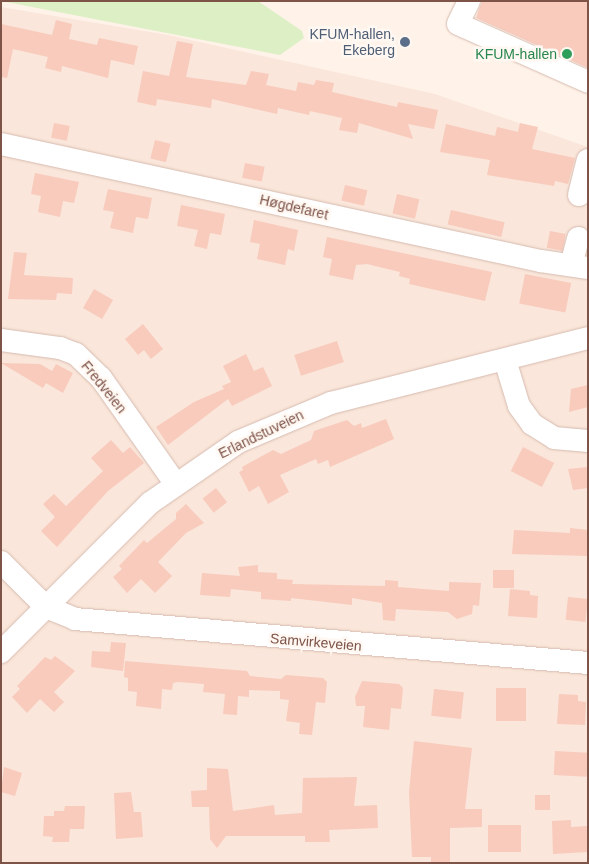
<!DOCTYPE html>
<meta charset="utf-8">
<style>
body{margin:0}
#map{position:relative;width:589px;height:864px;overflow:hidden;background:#fff3e9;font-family:Helvetica,sans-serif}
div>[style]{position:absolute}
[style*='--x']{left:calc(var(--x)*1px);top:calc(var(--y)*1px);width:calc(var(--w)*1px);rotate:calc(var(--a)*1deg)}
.residential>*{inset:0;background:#fae6da}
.green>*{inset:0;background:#ddefc5}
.building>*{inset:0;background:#f8cbbd;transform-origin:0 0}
.roads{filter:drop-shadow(0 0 1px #d6baaf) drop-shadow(0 0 1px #d6baaf)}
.minor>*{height:22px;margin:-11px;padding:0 11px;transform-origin:11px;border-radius:11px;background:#fff}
.dots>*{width:14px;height:14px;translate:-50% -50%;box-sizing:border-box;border:2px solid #fff8f2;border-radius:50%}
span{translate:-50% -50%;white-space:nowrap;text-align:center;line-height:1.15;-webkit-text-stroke:5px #fff8f2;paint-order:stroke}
.service-label{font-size:14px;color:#4e5e75}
.right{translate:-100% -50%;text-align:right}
.leisure-label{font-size:14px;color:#27864d}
.street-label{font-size:14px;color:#7e5348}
.frame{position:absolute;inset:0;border:2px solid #7e5348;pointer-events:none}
</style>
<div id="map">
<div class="residential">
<div style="clip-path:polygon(1px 7px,168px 35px,435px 94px,588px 147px,588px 863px,1px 863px)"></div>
</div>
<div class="green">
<div style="clip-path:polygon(1px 1px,258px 1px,302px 31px,304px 38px,280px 55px)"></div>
</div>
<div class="building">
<div style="clip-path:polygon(482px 1px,588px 1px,588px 68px,476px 18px)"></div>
<div style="clip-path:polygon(56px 20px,72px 24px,69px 39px,97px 45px,99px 38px,138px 46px,134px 65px,111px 60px,108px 78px,62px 66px,61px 72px,45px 68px,48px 57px,13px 49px,7px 78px,1px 77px,1px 24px,52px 35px)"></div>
<div style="clip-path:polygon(177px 41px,193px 44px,186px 77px,246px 85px,251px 71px,269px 74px,266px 85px,296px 91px,298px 82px,314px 85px,316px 80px,334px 83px,332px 92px,397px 107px,398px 102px,438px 110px,434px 129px,408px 124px,413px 139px,359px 123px,357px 133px,339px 130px,342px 118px,310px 111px,309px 115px,278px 108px,277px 114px,212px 99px,211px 108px,157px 99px,156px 106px,137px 102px,143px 71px,169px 76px)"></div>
<div style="left:54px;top:123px;width:16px;height:15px;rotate:11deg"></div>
<div style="clip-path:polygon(520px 123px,538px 127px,532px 149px,575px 158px,568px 184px,555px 181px,554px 186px,487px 175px,490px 160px,440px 152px,446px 124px,495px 136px,497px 127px,518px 132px)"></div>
<div style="left:155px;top:140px;width:16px;height:19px;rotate:14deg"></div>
<div style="left:245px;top:163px;width:20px;height:15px;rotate:11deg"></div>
<div style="clip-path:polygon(35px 173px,79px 182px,74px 203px,63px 201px,60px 217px,38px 212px,41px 196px,31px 194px)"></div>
<div style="left:345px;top:185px;width:23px;height:16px;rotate:13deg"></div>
<div style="clip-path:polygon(108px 189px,152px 198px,148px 219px,136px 217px,133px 233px,110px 228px,114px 212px,103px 210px)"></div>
<div style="left:397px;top:194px;width:23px;height:20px;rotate:13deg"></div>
<div style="clip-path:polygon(181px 205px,225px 214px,221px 235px,210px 233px,207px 249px,194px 246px,198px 230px,177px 226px)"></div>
<div style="left:451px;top:210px;width:55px;height:15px;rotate:13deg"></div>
<div style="clip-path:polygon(254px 220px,298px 230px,294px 251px,288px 249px,285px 265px,257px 259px,260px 244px,250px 242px)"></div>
<div style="left:550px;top:231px;width:16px;height:17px;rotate:11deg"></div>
<div style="clip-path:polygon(327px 237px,492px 272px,485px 301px,409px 284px,410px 279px,399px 276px,400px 272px,367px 264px,356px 265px,353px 280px,329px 275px,332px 259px,323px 257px)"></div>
<div style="clip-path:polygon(14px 252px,27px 253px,24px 275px,73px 278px,72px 294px,57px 293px,56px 300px,8px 299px)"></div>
<div style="left:525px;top:274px;width:47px;height:30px;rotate:11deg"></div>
<div style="left:94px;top:289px;width:22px;height:22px;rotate:30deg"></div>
<div style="clip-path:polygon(143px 324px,163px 349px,151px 359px,144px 350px,138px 355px,125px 339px)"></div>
<div style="left:337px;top:341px;width:22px;height:45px;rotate:72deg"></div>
<div style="clip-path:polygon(246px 354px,254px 371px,263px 367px,272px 386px,232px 406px,228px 399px,168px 445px,156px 427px,194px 402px,224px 389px,222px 386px,231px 382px,223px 366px)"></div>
<div style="clip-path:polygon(1px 363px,40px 364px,52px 371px,56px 364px,73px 373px,63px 393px,46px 383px,43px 388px)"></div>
<div style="clip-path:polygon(588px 385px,588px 407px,569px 412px,571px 389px)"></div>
<div style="clip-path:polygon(386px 419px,394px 439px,330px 467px,328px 460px,318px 464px,316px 459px,280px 475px,289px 492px,268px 504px,259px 486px,249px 492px,239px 472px,243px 470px,242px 467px,273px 450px,281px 454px,311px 440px,314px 431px,347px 420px,354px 426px,361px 423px,362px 428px)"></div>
<div style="clip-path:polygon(111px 440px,123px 453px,130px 447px,144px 463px,108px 491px,57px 547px,41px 531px,55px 517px,43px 504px,54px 494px,66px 506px,103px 471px,91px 458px)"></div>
<div style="left:523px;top:447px;width:35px;height:27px;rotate:27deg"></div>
<div style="clip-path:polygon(588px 467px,588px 488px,573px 490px,568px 469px)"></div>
<div style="left:216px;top:488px;width:18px;height:17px;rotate:52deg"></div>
<div style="clip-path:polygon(186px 504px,204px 523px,186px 533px,158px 562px,172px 576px,155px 593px,141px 579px,127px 593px,113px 577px,122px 569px,119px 566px,144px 540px,147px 543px,176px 519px,176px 513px)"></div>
<div style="clip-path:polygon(570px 528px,588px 530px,588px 556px,512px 554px,514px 530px,570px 533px)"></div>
<div style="clip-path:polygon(258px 565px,258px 572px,277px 573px,277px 579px,293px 580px,292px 584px,385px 586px,385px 580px,398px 581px,398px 587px,449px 591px,449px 582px,481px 583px,479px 606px,473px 605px,472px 614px,457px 619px,448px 612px,396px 609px,395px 621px,383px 620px,382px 603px,352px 598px,352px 605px,291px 598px,291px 601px,261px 599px,261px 592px,231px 589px,230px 597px,200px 595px,202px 573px,240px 576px,238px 567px)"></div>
<div style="left:493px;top:570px;width:21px;height:18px"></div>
<div style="clip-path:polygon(510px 589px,530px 591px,530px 595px,538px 596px,537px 618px,508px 616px)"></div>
<div style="left:568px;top:597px;width:20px;height:23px;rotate:6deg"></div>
<div style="clip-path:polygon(111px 642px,126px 643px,123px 671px,91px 667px,92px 651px,110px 652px)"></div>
<div style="clip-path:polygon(55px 656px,75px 671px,54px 692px,64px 702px,54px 712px,40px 699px,27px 713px,12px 697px,20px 689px,17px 686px,45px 657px,51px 660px)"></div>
<div style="clip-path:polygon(125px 661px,247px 671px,250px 676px,281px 679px,286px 675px,323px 678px,327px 682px,325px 703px,316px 702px,312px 735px,299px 734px,300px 723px,286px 721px,289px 700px,280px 699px,280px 691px,249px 690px,249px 697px,238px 696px,237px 715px,223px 714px,225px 694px,203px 692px,204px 684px,178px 682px,173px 683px,172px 690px,162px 689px,161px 709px,136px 706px,137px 692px,128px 691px,128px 678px,124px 677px)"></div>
<div style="clip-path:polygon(362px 681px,399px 684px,403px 688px,401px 709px,391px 708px,389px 730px,363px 727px,365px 706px,356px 706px,355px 697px)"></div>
<div style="left:496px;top:688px;width:30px;height:33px"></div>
<div style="left:434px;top:689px;width:30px;height:27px;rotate:6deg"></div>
<div style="clip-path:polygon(559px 694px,578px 695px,578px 701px,586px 702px,585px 725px,557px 724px)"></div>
<div style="clip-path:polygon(414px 741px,472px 748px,465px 809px,482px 809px,482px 827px,450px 828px,450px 863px,431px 863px,431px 857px,412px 857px,409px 792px)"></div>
<div style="left:555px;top:751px;width:33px;height:24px;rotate:3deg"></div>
<div style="clip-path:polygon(4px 767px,22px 773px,15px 796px,1px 792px)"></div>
<div style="clip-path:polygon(207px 768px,228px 769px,233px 811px,274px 805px,275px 815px,302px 813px,303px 778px,357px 777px,354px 806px,377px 805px,378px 828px,329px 830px,330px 842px,305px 842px,305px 836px,226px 836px,217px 848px,210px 839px,209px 807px,192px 807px,191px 791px,207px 790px)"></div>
<div style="clip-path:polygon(131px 792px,134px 812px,141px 812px,143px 837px,116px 839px,114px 793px)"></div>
<div style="left:535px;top:795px;width:15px;height:15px"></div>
<div style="clip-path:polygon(65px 806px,85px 806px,84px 829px,70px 829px,69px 842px,52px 842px,53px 837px,43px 836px,44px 816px,54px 816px,54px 811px,64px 811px)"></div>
<div style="clip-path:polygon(571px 820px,571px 827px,588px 826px,588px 852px,553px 854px,552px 821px)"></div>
<div style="left:521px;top:825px;width:27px;height:33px;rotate:90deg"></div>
</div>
<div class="roads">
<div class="minor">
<div style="--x:469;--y:1;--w:25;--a:116"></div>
<div style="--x:458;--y:24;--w:142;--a:24"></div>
<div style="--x:1;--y:144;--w:553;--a:12.23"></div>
<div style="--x:541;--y:261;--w:48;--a:8.5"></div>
<div style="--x:579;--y:195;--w:36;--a:-76"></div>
<div style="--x:571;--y:265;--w:28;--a:-75"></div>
<div style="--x:1;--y:340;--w:60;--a:7.7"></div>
<div style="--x:60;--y:348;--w:17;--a:21"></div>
<div style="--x:76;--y:354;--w:35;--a:44"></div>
<div style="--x:101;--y:378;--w:128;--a:54.8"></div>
<div style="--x:505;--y:360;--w:48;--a:73.1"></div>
<div style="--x:519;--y:406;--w:22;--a:54"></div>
<div style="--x:532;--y:424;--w:26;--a:32"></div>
<div style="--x:554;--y:438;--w:34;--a:5"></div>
<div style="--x:1;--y:562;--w:64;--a:45"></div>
<div style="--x:46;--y:607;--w:31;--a:22"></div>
<div style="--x:75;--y:619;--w:515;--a:4.9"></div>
<div style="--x:1;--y:652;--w:211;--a:-45"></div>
<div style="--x:150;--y:503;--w:107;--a:-34.7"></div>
<div style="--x:238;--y:442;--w:101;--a:-22.8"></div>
<div style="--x:331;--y:403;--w:265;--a:-14.2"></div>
</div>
</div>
<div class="dots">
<div style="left:405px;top:42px;background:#5c6f8a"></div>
<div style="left:567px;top:54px;background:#2e9e5b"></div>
</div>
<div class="service-label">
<span class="right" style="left:395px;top:42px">KFUM-hallen,<br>Ekeberg</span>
</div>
<div class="leisure-label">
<span class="right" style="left:557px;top:54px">KFUM-hallen</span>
</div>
<div class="street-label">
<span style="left:294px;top:207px;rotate:13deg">Høgdefaret</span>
<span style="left:104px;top:387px;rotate:51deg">Fredveien</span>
<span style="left:261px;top:434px;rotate:-26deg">Erlandstuveien</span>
<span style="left:316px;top:642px;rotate:5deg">Samvirkeveien</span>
</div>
<div class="frame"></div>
</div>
